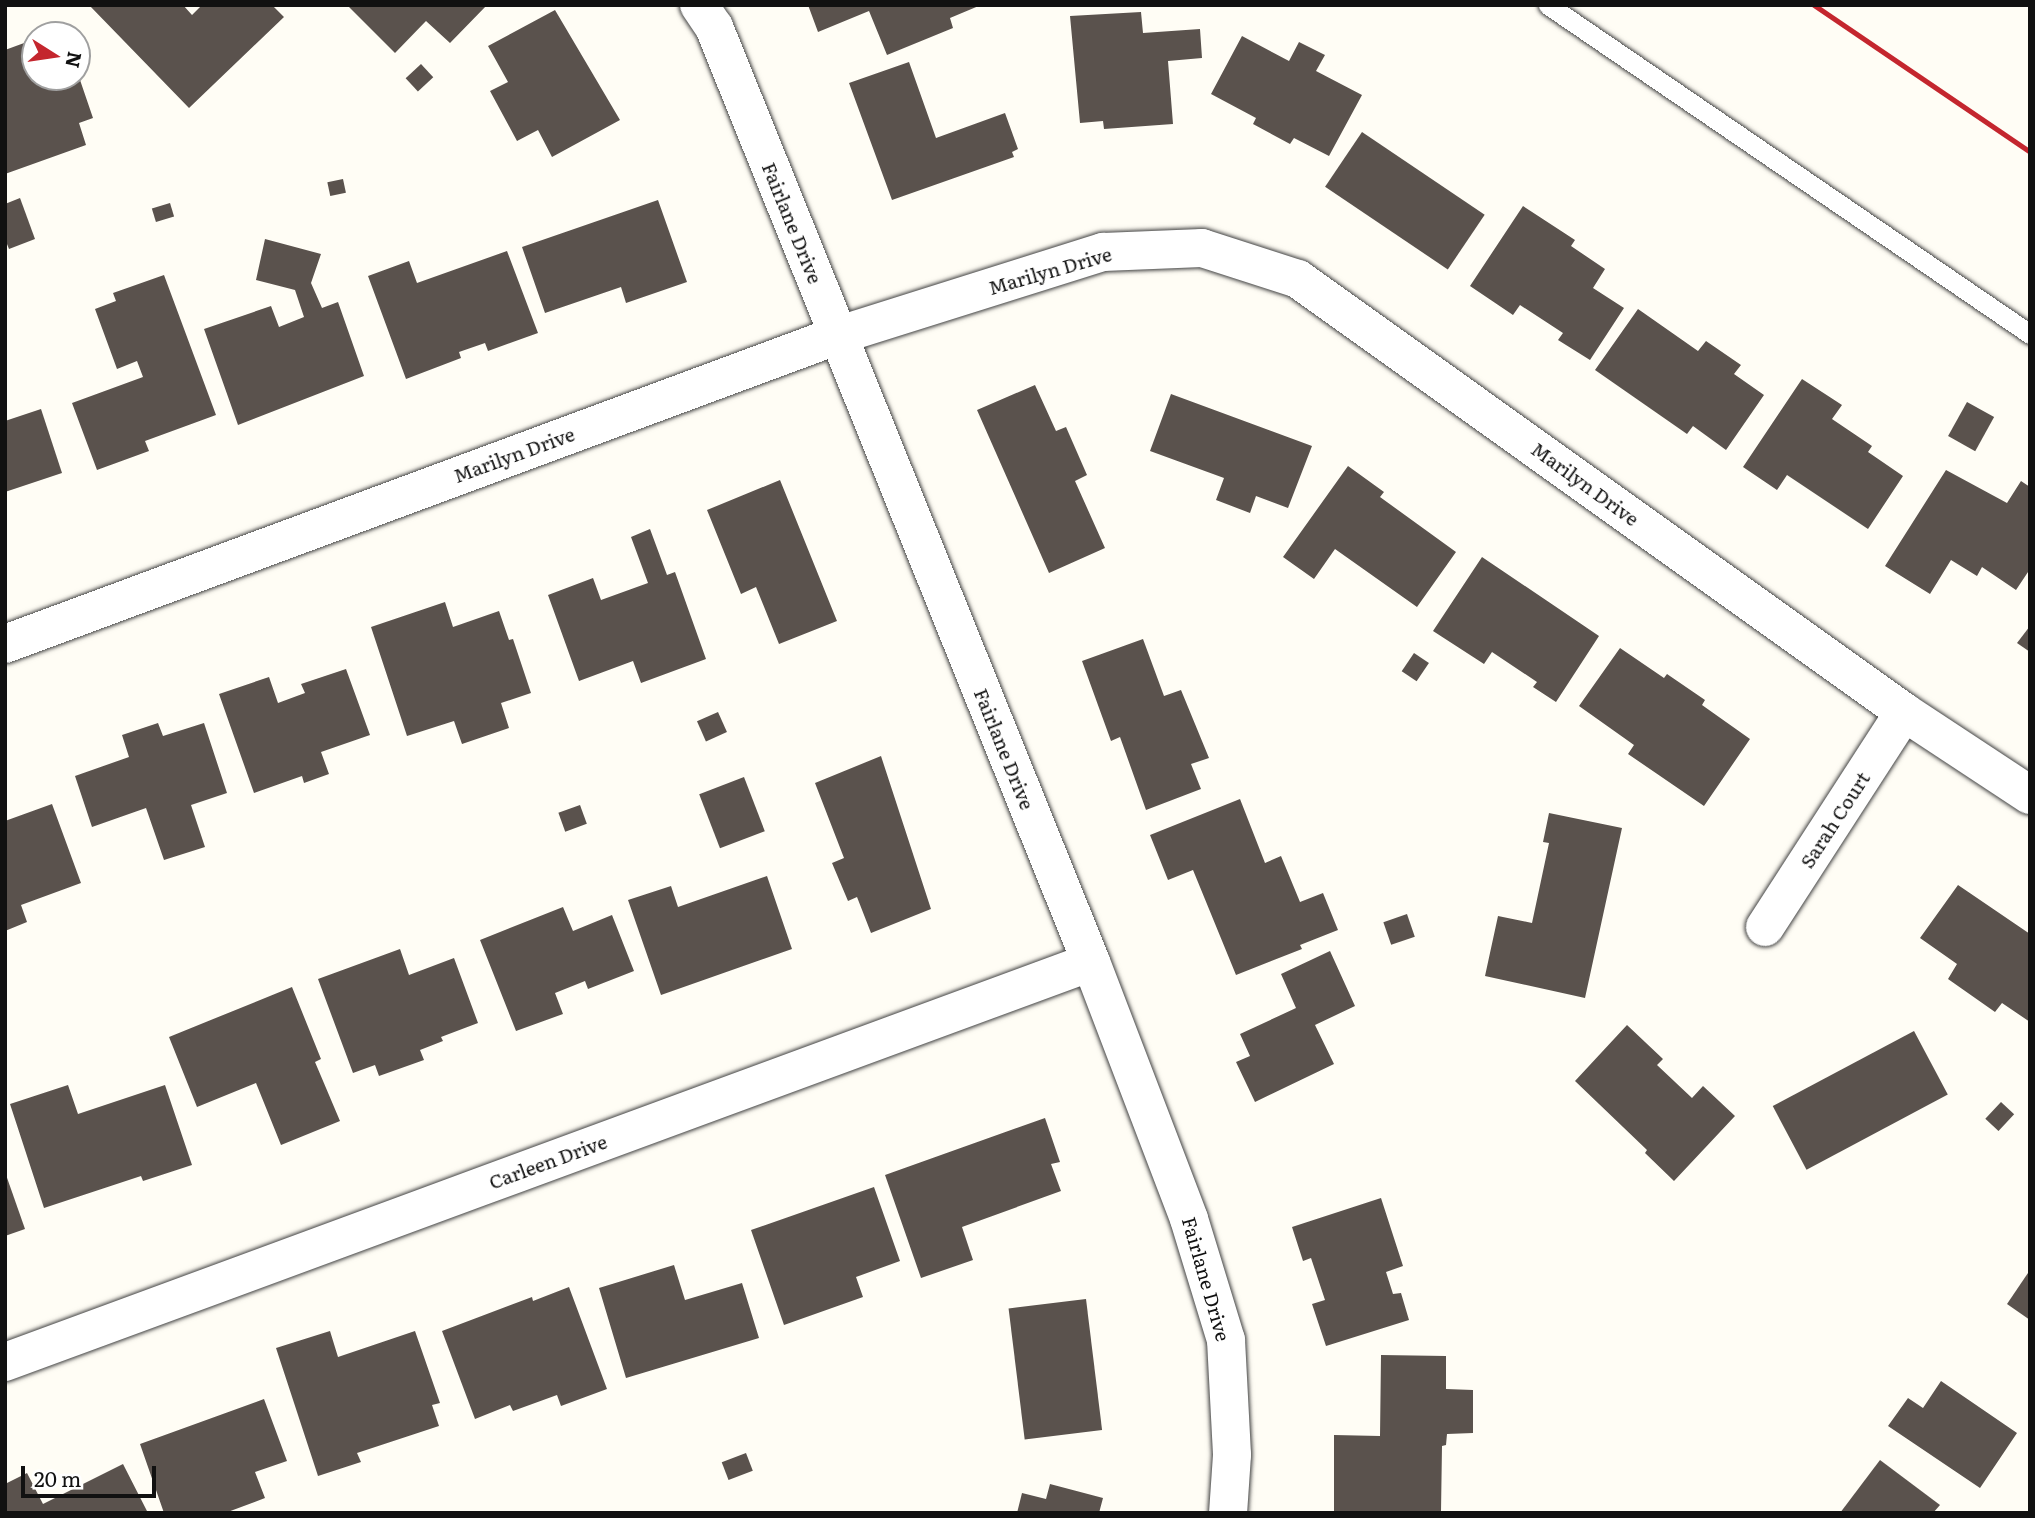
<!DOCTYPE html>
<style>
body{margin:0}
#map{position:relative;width:2035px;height:1518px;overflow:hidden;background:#fffdf5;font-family:Literata,serif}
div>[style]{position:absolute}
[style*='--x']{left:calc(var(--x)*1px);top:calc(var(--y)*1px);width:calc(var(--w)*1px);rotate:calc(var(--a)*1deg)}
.building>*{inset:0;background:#5a524d;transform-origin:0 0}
.roads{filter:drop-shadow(0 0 2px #444) drop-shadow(0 0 2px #444)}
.service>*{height:19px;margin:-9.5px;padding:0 9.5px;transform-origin:9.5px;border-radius:9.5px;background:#fff}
.minor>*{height:38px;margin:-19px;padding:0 19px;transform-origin:19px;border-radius:19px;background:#fff}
.tertiary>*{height:38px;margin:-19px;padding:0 19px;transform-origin:19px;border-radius:19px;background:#fff}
.rail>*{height:5px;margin:-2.5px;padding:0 2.5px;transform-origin:2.5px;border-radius:2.5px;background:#c4262e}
span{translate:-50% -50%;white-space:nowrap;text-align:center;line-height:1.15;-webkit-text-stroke:7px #fff;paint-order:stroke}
.street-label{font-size:19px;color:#111}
.frame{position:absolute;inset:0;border:7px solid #111;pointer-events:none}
.north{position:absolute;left:21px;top:21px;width:70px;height:70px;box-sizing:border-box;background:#fff;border:2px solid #a0a0a0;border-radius:50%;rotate:102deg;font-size:19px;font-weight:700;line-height:28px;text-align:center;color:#111}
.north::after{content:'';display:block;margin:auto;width:24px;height:32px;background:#c4262e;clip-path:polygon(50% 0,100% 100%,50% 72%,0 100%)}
.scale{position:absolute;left:21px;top:1466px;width:135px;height:32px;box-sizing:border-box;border:4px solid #111;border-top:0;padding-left:9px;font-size:21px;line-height:24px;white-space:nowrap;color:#111;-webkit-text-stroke:5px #fff;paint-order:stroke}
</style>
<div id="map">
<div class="building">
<div style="clip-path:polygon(89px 5px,183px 5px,192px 15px,202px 5px,272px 5px,284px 17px,189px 108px)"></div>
<div style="clip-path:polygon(347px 5px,487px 5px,450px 43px,426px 21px,395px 53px)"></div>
<div style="clip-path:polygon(808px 5px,981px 5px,950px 18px,953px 28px,887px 55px,869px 11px,818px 32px)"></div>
<div style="clip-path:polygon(555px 10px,620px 120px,552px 157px,538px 130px,517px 141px,490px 91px,508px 82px,488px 46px)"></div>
<div style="clip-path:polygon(1141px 12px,1143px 33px,1200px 29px,1202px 58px,1168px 61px,1173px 124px,1104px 129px,1103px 121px,1080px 123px,1070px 16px)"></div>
<div style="clip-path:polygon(1242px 36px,1289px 61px,1299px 42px,1325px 55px,1316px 71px,1362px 95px,1329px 156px,1294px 138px,1290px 144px,1253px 124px,1256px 118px,1211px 94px)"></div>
<div style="clip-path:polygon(35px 39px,35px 77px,79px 77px,93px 118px,79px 123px,86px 145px,5px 174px,5px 50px)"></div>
<div style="clip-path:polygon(909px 62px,936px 138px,1005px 113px,1018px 149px,1012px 152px,1014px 157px,892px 200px,849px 83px)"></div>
<div style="left:421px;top:64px;width:18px;height:21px;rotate:47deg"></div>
<div style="left:1362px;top:132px;width:148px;height:66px;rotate:34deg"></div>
<div style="left:343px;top:179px;width:14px;height:16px;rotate:78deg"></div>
<div style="clip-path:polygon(20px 198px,35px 239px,9px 249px,5px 239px,5px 204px)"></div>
<div style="clip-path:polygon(658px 200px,687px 282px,626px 303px,621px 287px,545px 313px,522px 247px)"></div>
<div style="left:170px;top:203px;width:14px;height:19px;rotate:73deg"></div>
<div style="clip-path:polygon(1523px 206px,1575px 240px,1571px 246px,1605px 269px,1593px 288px,1624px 308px,1590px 360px,1558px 340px,1563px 333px,1520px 305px,1513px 315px,1470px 286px)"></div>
<div style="clip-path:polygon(265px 239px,321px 254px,311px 283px,322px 308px,338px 302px,364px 376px,238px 425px,204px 329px,271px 306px,279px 327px,304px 317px,295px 290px,256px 280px)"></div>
<div style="clip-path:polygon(507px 251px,538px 333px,488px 351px,485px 343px,459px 352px,461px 358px,406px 379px,368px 276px,409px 261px,417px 283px)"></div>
<div style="clip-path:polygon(164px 275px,216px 415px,145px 441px,149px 451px,97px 470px,72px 403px,143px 377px,137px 361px,117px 369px,95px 309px,116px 301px,113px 293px)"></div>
<div style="clip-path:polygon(1638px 309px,1698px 351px,1706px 341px,1741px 365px,1734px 374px,1764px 395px,1726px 450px,1693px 426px,1687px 434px,1595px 370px)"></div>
<div style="clip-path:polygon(1802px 379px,1842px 405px,1832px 419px,1872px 446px,1868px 452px,1903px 476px,1868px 529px,1787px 475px,1777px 490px,1743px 467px)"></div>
<div style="clip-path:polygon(1035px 385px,1056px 431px,1066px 427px,1087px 475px,1075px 481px,1105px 548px,1049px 573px,977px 410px)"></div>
<div style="clip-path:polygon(1171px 394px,1312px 446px,1288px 508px,1256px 496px,1250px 513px,1216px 500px,1224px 478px,1150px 451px)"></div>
<div style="left:1967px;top:402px;width:31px;height:39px;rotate:29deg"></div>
<div style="clip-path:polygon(41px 409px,62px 473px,5px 492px,5px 421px)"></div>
<div style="clip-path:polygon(1348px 466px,1384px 492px,1380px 497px,1456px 552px,1417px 607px,1335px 549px,1314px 579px,1283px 557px)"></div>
<div style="clip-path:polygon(1946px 470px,2007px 503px,2021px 481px,2030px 487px,2030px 569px,2016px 590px,1982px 567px,1977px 576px,1951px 560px,1930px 594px,1885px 566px)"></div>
<div style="clip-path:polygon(780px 480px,837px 621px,779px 644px,756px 587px,741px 594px,707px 510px)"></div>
<div style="clip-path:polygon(650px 529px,667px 575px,675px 572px,706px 659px,641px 683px,633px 661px,579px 681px,548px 595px,593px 578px,601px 600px,648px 583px,631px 537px)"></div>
<div style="clip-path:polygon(1482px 557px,1599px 636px,1556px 702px,1533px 687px,1537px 682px,1492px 652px,1484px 664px,1433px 631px)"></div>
<div style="clip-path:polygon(445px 602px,453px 627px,499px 611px,509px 640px,513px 639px,531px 693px,501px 703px,509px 728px,462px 744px,454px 721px,407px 736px,371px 627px)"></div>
<div style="clip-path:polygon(2030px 626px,2030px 652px,2017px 643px)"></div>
<div style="clip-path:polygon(1143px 639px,1164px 696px,1181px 690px,1209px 758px,1191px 764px,1201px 789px,1146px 810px,1120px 737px,1111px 741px,1082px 661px)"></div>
<div style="clip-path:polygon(1620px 648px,1664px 678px,1667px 674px,1705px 700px,1702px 705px,1750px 739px,1704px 806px,1628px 754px,1634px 745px,1579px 706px)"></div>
<div style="left:1414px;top:653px;width:18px;height:22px;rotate:34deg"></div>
<div style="clip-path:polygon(346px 669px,370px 735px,321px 752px,329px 774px,304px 783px,302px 776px,254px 793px,219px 694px,269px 677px,278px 703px,305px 693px,301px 684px)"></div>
<div style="left:718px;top:712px;width:22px;height:23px;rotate:66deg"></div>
<div style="clip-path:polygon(158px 723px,163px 736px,204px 723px,227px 793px,191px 805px,205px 847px,164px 860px,146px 808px,92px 827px,75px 776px,129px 757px,122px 735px)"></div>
<div style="clip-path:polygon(881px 756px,931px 909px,871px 933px,857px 897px,848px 901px,832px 863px,844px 858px,815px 783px)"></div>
<div style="left:744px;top:777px;width:58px;height:48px;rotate:69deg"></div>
<div style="clip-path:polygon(1240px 799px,1265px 863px,1281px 856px,1300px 902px,1323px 893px,1338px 930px,1300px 945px,1302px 949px,1236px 975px,1193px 870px,1168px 880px,1150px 835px)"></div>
<div style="clip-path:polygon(52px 804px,81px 883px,21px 905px,27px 922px,5px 931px,5px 821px)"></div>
<div style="left:580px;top:805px;width:20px;height:23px;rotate:70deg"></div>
<div style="clip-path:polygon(1549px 813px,1622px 828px,1585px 998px,1485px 976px,1498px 916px,1532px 923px,1549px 843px,1543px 842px)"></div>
<div style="clip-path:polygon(767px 876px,792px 949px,661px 995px,628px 900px,671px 886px,678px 907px)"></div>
<div style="clip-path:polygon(1958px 885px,2030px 934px,2030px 1022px,2002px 1003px,1995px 1012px,1948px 979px,1957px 964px,1920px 938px)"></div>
<div style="clip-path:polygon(563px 907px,573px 931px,612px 915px,634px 971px,588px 989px,585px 981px,555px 993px,563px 1014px,516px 1031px,480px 940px)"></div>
<div style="left:1407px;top:914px;width:24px;height:25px;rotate:71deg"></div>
<div style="clip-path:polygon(400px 949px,409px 975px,454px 958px,478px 1023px,441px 1037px,443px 1041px,420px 1050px,424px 1060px,379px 1076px,375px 1065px,353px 1073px,318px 979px)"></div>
<div style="clip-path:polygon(1330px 951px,1355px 1006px,1315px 1025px,1334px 1064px,1255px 1102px,1236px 1062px,1250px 1056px,1240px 1034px,1296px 1008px,1281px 974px)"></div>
<div style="clip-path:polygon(292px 987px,321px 1059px,315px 1062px,340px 1121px,281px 1145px,256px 1083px,197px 1107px,169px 1037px)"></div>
<div style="clip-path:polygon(1627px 1025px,1663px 1059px,1657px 1065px,1692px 1098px,1703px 1086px,1735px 1116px,1674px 1181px,1645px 1153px,1647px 1150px,1575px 1081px)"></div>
<div style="left:1914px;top:1031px;width:72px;height:160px;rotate:62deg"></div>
<div style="clip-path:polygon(68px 1085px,78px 1114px,165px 1085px,192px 1165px,143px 1181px,141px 1176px,44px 1208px,10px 1104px)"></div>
<div style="left:2001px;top:1102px;width:18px;height:23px;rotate:43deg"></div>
<div style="clip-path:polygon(1045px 1118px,1060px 1162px,1051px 1164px,1061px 1191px,962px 1227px,973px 1260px,921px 1278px,885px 1175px)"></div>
<div style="clip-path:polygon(5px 1172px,25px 1229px,5px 1236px)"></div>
<div style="clip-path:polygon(874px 1187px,900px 1261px,856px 1277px,863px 1297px,784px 1325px,751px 1230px)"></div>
<div style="clip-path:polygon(1381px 1198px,1403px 1266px,1386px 1272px,1393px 1294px,1401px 1293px,1409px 1320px,1326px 1346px,1312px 1304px,1325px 1300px,1311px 1258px,1303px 1261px,1292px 1227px)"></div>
<div style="clip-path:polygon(674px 1265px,685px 1300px,742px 1283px,759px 1338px,626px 1378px,599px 1288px)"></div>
<div style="clip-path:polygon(2030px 1270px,2030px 1320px,2007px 1304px)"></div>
<div style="clip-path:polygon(569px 1287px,607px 1389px,561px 1406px,557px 1395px,513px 1411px,510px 1405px,475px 1419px,442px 1331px,532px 1297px,533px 1301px)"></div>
<div style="left:1086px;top:1299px;width:132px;height:78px;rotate:83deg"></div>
<div style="clip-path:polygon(330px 1331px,338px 1357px,415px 1331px,440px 1403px,432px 1405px,439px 1426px,357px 1453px,361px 1462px,318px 1476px,276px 1348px)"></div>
<div style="clip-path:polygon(1381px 1355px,1446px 1356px,1446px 1389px,1473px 1390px,1473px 1433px,1447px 1434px,1446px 1445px,1442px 1446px,1441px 1512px,1334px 1511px,1334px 1435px,1380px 1436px)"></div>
<div style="clip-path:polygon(1941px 1381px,2017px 1433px,1980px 1488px,1888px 1426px,1908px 1398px,1923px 1408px)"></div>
<div style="clip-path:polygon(264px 1399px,287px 1461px,255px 1472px,265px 1498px,225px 1513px,164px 1513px,140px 1444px)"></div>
<div style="left:746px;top:1453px;width:19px;height:26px;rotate:69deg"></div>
<div style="clip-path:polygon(1880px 1460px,1940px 1505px,1933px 1513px,1840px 1513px)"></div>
<div style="clip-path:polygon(123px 1464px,148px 1513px,5px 1513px,5px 1484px,27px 1473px,43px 1504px)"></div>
<div style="clip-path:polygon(1050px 1484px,1103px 1498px,1099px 1513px,1017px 1513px,1022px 1493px,1046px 1499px)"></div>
</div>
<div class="roads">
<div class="service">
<div style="--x:1548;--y:5;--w:584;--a:34.32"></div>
</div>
<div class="minor">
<div style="--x:699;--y:5;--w:27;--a:56"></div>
<div style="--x:714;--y:27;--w:1008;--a:68.04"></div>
<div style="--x:1091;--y:962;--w:275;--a:69.1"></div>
<div style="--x:1189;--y:1219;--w:127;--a:73"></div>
<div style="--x:1226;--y:1340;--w:115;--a:87"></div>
<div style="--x:1232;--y:1455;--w:58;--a:93.9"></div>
<div style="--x:1765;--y:927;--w:256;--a:-57.1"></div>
<div style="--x:5;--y:1362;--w:1157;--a:-20.22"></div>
</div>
<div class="tertiary">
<div style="--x:5;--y:644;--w:886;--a:-20.34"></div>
<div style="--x:836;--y:336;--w:280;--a:-17.5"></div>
<div style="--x:1103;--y:252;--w:99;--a:-2.3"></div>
<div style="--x:1202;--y:248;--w:101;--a:17.9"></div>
<div style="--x:1298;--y:279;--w:745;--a:35.55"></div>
<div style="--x:1904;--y:712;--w:151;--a:33.4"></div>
</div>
</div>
<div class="rail">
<div style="--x:1814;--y:5;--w:261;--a:34.2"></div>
</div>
<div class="street-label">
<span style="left:792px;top:223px;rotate:68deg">Fairlane Drive</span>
<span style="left:1050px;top:271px;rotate:-16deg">Marilyn Drive</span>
<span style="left:514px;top:455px;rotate:-20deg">Marilyn Drive</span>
<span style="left:1585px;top:484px;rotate:36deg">Marilyn Drive</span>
<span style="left:1004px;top:749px;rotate:68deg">Fairlane Drive</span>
<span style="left:1835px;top:820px;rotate:-57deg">Sarah Court</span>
<span style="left:548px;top:1162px;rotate:-20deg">Carleen Drive</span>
<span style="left:1206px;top:1279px;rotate:74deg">Fairlane Drive</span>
</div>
<div class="frame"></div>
<div class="north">N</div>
<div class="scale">20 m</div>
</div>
